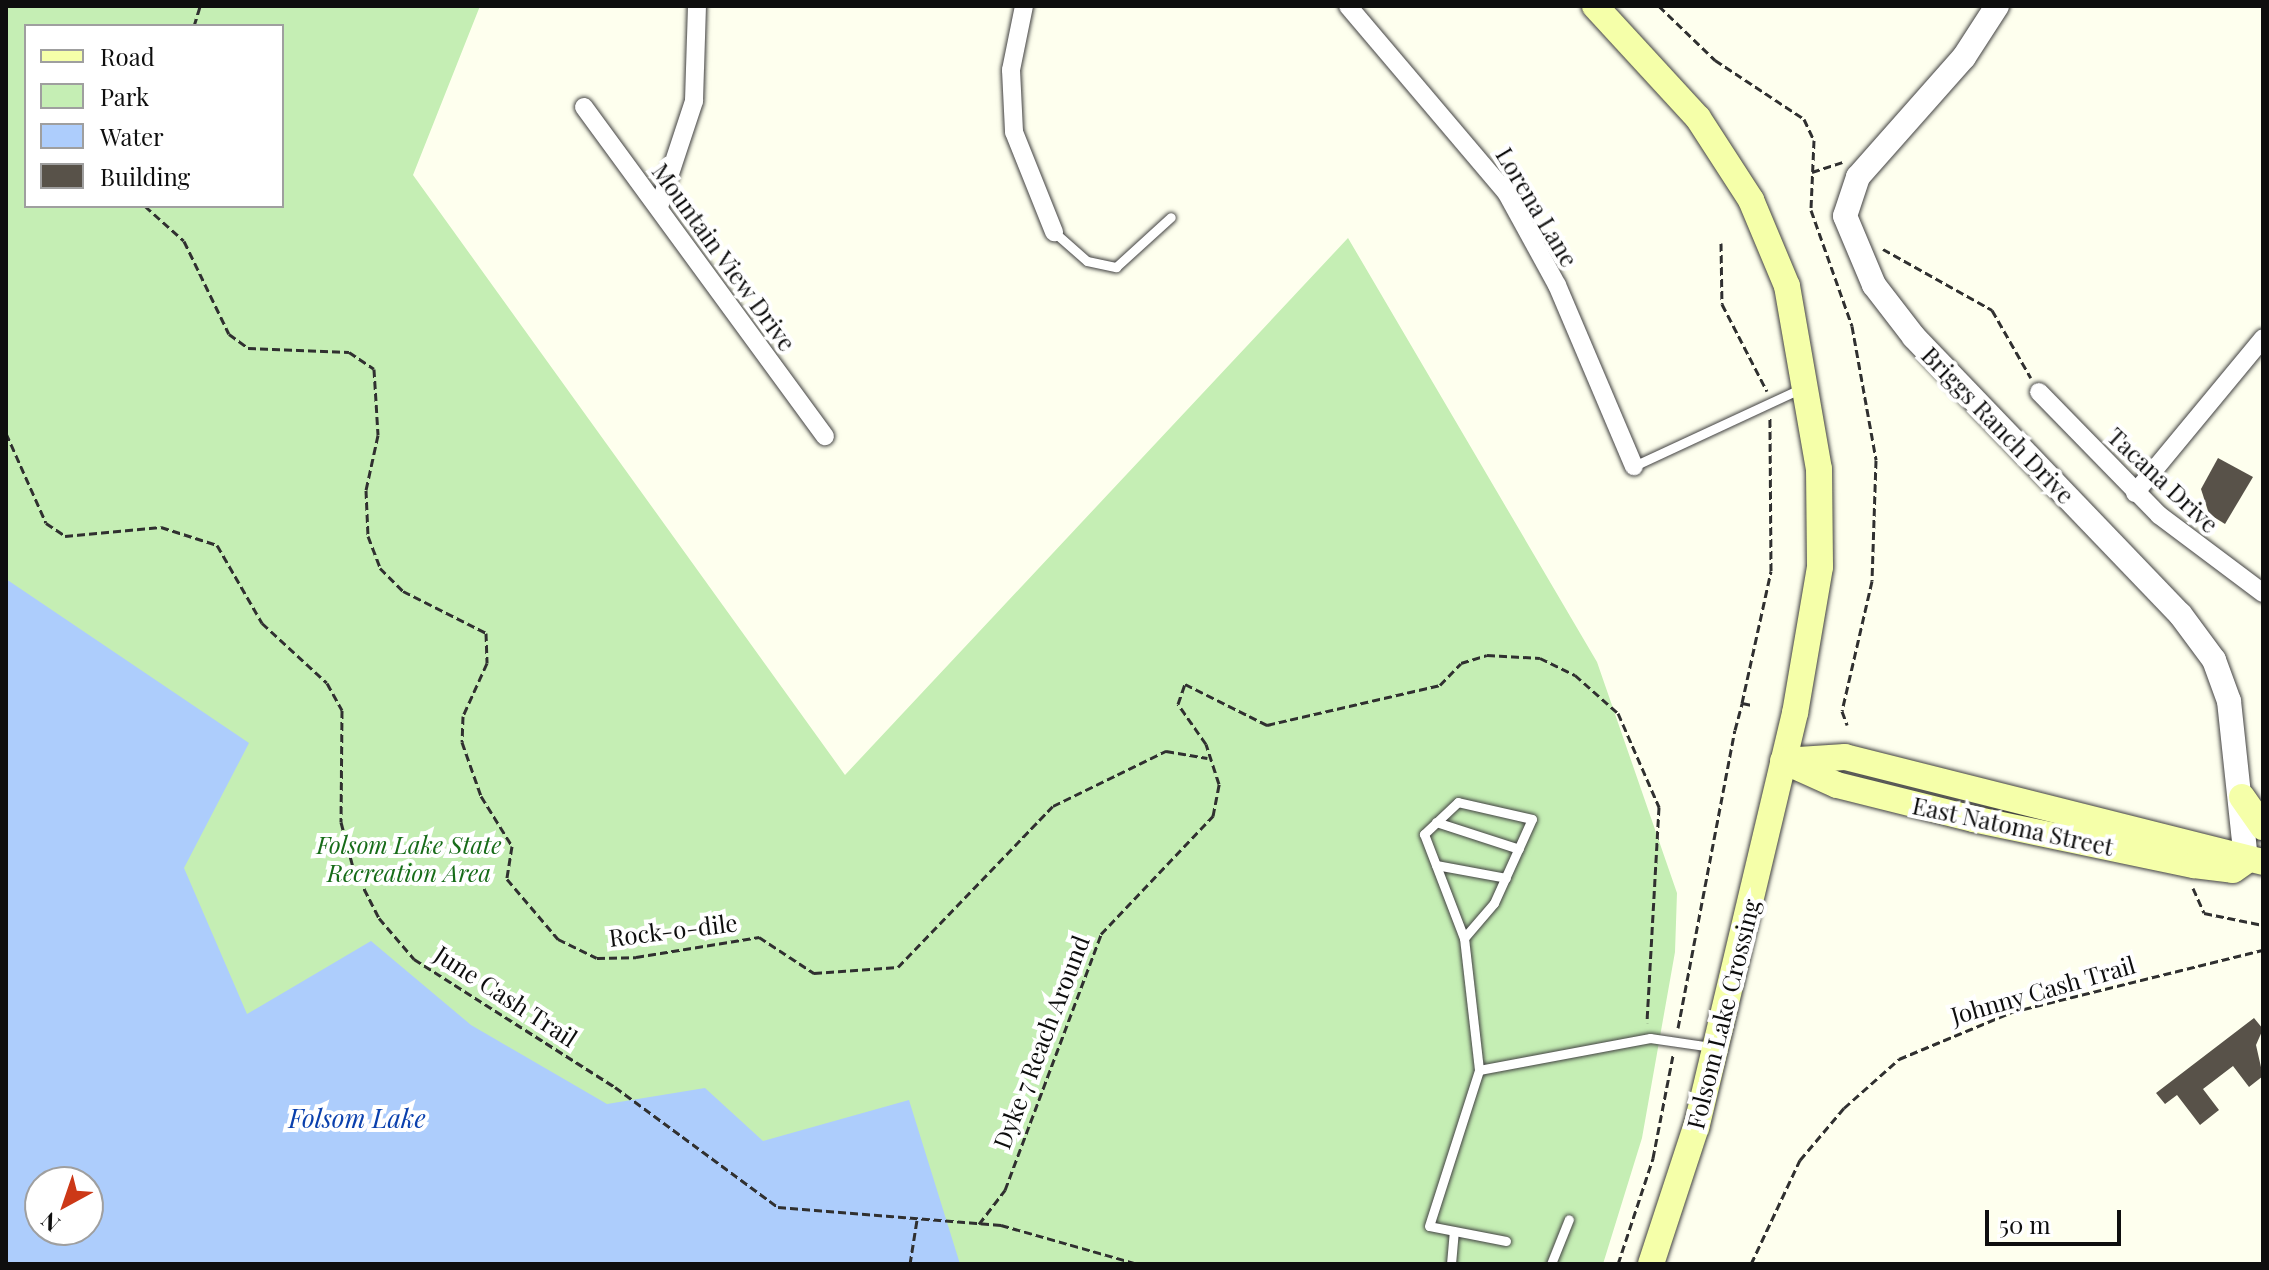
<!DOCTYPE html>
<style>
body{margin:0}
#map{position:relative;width:2269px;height:1270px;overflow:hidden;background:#feffee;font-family:"Playfair Display",serif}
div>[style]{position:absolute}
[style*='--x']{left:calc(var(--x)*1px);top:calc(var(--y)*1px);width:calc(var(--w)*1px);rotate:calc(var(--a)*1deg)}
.green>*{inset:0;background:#c5eeb4}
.water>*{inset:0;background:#adcdfc}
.building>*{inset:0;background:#585249}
.path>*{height:3px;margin-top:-1.5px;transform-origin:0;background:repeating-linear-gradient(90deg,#303030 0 8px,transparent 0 12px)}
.roads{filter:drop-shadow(0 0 2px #414141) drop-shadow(0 0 2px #414141)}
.service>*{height:9px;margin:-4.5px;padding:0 4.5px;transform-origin:4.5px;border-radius:4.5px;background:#fff}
.minor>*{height:18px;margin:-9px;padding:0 9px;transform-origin:9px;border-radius:9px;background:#fff}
.tertiary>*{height:24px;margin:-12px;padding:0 12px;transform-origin:12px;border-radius:12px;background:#fff}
.secondary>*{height:26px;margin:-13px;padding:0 13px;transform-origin:13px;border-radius:13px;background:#f5ffa9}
span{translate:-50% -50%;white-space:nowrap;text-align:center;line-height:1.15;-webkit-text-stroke:8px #fff;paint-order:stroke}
.street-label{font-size:24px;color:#0e0e0e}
.park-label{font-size:24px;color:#176c19;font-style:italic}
.water-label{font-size:26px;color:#0a40ad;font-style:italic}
.frame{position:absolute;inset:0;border:8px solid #0e0e0e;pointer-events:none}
.legend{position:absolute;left:24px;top:24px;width:260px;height:184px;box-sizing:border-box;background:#fff;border:2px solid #9f9f9f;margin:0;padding:10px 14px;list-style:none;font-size:24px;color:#0e0e0e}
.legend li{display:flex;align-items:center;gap:16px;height:40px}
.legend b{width:40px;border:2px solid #9f9f9f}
.north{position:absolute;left:24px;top:1166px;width:80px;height:80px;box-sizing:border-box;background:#fff;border:2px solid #9f9f9f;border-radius:50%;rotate:220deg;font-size:22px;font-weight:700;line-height:32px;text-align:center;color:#0e0e0e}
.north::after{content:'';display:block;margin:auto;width:28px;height:36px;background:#cc3817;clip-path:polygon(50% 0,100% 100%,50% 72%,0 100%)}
.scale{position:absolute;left:1985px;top:1210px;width:136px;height:36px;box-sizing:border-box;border:4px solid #0e0e0e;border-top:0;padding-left:10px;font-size:24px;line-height:28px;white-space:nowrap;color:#0e0e0e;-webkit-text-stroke:6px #fff;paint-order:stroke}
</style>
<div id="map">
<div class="green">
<div style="clip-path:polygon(evenodd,6px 6px,480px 6px,413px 175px,845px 775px,1348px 238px,1597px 662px,1677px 893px,1675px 952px,1642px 1138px,1603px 1264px,6px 1264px,6px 6px,26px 26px,282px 26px,282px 206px,26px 206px,26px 26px,6px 6px,40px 1182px,88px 1182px,88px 1230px,40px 1230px,40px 1182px)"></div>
</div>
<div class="water">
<div style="clip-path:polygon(evenodd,6px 579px,249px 743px,184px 868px,247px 1014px,371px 941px,471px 1025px,607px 1104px,705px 1088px,763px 1141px,909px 1100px,960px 1264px,6px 1264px,6px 579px,40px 1182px,88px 1182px,88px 1230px,40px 1230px,40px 1182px)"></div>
</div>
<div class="building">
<div style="clip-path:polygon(2218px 458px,2253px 477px,2225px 524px,2209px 514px,2201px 489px)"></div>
<div style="clip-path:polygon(2254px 1018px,2263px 1029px,2256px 1045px,2263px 1076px,2249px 1087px,2233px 1066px,2203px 1089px,2219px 1110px,2200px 1125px,2177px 1095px,2165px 1104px,2156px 1093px)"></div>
</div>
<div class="path">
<div style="--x:1659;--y:6;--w:78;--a:44"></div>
<div style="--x:1715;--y:60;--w:107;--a:33.5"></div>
<div style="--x:1804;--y:119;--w:23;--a:65"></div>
<div style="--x:1814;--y:140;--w:70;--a:92.5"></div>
<div style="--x:1811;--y:210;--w:123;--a:70.5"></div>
<div style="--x:1852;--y:326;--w:136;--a:79.8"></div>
<div style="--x:1876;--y:460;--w:121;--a:91.9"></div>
<div style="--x:1872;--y:581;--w:133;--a:103"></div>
<div style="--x:1842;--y:711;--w:15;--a:70"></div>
<div style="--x:194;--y:26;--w:21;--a:-73"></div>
<div style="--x:1812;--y:172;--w:32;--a:-18"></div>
<div style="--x:145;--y:206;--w:52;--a:41.9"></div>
<div style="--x:184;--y:241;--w:103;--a:64.2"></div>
<div style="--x:229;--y:334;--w:24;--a:36"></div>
<div style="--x:248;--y:348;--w:101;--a:2.3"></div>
<div style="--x:349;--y:352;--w:30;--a:34"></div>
<div style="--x:374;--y:369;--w:66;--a:86.5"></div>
<div style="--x:378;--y:435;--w:56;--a:102.3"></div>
<div style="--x:366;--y:490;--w:46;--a:87.5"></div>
<div style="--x:368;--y:536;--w:34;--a:69"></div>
<div style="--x:380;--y:568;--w:33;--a:45"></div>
<div style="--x:403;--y:591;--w:93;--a:26.8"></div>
<div style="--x:486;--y:633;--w:30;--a:88"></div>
<div style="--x:487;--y:663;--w:58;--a:114.4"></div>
<div style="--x:463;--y:716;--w:26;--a:92"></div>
<div style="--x:462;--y:742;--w:57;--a:70.6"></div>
<div style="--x:481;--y:796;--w:59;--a:58.2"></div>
<div style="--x:512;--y:846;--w:33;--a:99"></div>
<div style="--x:507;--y:879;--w:79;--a:49.6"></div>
<div style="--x:558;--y:939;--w:43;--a:26"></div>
<div style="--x:597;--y:958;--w:39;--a:-1"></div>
<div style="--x:636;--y:957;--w:125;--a:-9.2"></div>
<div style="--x:759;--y:937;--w:66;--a:33.2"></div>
<div style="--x:814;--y:973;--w:84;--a:-4.1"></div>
<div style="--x:898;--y:967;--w:223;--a:-46.1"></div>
<div style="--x:1053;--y:806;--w:126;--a:-26"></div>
<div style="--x:1166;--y:751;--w:42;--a:9.7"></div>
<div style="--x:1721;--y:243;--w:61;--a:89.1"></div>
<div style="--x:1722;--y:304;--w:98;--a:62.7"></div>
<div style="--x:1883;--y:249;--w:125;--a:29.2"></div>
<div style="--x:1992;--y:310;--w:78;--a:60.2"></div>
<div style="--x:6;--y:433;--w:98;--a:66"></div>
<div style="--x:46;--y:523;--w:23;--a:34"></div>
<div style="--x:65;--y:536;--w:96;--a:-5.4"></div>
<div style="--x:161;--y:527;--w:59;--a:17.8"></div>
<div style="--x:217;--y:545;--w:90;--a:60"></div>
<div style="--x:262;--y:623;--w:88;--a:42.7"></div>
<div style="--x:327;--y:683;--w:31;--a:61"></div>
<div style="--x:342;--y:710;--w:112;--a:90.5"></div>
<div style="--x:341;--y:822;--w:47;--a:75.1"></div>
<div style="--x:353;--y:867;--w:57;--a:63"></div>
<div style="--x:379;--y:918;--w:54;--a:49.5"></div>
<div style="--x:414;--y:959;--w:238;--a:32.5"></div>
<div style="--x:615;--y:1087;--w:202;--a:36.4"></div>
<div style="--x:778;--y:1207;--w:224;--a:4.6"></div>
<div style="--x:1001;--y:1225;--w:142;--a:15.9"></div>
<div style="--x:1742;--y:703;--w:135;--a:-77.6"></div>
<div style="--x:1771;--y:571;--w:153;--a:-90.4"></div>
<div style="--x:2193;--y:888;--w:27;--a:66"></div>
<div style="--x:2204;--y:913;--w:60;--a:11.5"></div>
<div style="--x:1678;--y:1028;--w:303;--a:-79.2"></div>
<div style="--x:1735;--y:730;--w:28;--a:-75"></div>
<div style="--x:1742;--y:703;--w:10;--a:11"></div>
<div style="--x:979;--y:1224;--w:43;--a:-52.6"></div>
<div style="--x:1005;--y:1190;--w:273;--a:-69.4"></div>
<div style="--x:1101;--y:934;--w:163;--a:-46.5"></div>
<div style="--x:1213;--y:816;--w:33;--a:-79"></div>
<div style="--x:1219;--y:784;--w:42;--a:-108"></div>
<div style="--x:1206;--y:744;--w:49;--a:-125"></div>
<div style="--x:1178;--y:704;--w:21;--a:-71"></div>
<div style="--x:1185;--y:684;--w:92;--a:26.6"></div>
<div style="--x:1267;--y:725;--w:178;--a:-13"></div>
<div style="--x:1440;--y:685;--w:30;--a:-46"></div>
<div style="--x:1461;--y:663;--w:27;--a:-17"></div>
<div style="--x:1487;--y:655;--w:53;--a:3.2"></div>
<div style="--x:1540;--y:658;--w:39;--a:26"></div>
<div style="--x:1575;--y:675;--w:57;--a:41.5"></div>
<div style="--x:1618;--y:713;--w:103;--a:66.4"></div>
<div style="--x:1659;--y:807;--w:216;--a:93.2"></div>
<div style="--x:910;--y:1264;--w:45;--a:-81"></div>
<div style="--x:1618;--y:1264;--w:112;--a:-71.7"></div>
<div style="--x:1653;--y:1158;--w:105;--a:-79"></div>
<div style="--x:1751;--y:1264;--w:115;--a:-64.8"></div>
<div style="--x:1800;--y:1160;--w:68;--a:-49.8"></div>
<div style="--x:1844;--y:1108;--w:74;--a:-41.7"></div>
<div style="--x:1899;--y:1059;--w:122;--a:-22.6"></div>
<div style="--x:2012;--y:1012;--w:259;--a:-13.9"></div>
</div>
<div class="roads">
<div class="service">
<div style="--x:1054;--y:232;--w:44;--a:41.3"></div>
<div style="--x:1087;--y:261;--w:30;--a:12"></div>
<div style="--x:1116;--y:267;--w:74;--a:-42.3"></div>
<div style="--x:1634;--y:466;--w:185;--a:-24.9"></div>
<div style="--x:1436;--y:822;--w:87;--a:18"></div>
<div style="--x:1436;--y:865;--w:71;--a:10.5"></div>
<div style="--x:1464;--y:938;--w:46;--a:-49.4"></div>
<div style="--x:1494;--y:903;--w:92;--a:-65.7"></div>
<div style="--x:1532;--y:819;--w:76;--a:-167.1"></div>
<div style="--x:1458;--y:802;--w:47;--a:136.7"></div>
<div style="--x:1424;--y:834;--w:111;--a:69"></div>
<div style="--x:1464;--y:938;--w:133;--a:83.5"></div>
<div style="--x:1506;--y:1241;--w:78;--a:-169"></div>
<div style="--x:1429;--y:1226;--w:164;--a:-72.2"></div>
<div style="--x:1479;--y:1070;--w:174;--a:-10.6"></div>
<div style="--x:1650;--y:1038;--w:63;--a:8.3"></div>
<div style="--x:1451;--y:1264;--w:32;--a:-85"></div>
<div style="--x:1551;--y:1264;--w:48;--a:-68.2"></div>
</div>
<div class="minor">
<div style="--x:1024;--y:6;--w:65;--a:101.5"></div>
<div style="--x:1011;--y:70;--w:62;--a:87.2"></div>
<div style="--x:1014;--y:132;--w:108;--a:68.2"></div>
<div style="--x:1348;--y:6;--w:244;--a:49.7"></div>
<div style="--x:1506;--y:192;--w:106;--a:61.3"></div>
<div style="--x:1557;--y:285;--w:197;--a:67"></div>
<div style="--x:584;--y:107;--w:408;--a:53.8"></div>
<div style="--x:659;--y:207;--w:112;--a:-71.7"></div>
<div style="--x:694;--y:101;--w:95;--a:-88.2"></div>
<div style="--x:2039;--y:392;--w:172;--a:45.7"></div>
<div style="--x:2159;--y:515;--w:130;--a:36.9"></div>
<div style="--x:2135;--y:493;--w:201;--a:-50.4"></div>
</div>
<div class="tertiary">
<div style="--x:1997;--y:6;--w:61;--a:122.9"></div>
<div style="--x:1964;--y:57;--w:160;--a:131.5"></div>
<div style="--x:1858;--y:177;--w:41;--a:108.4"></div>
<div style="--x:1845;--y:216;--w:75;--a:67.2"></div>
<div style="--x:1874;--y:285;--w:66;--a:52.4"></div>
<div style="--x:1914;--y:337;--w:384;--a:46.2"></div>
<div style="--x:2180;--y:614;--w:57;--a:53.5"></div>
<div style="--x:2214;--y:660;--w:44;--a:69.9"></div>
<div style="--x:2229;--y:701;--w:161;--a:83.9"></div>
</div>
<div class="secondary">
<div style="--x:1595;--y:6;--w:152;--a:47.4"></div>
<div style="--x:1698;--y:118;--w:98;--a:57.1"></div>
<div style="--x:1751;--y:200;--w:93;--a:67.3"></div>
<div style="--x:1787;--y:286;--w:186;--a:80.1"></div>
<div style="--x:1819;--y:469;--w:98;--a:89.4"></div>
<div style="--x:1820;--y:567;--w:148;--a:99.7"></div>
<div style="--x:1795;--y:713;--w:426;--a:103.4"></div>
<div style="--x:1696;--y:1127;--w:144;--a:108.2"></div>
<div style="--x:1783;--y:761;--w:62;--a:-3.7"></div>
<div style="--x:1845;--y:757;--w:431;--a:14.1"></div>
<div style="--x:1790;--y:764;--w:51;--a:24.1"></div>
<div style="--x:1837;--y:785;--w:140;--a:14"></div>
<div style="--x:1973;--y:819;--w:226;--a:11.8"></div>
<div style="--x:2194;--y:865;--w:39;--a:7"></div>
<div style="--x:2233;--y:870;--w:16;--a:-35"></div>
<div style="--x:2242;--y:797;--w:37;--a:55"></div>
</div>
</div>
<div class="street-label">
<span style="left:1537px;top:207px;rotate:59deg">Lorena Lane</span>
<span style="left:724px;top:257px;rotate:54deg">Mountain View Drive</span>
<span style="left:1998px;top:425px;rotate:46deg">Briggs Ranch Drive</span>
<span style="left:2163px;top:480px;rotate:43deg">Tacana Drive</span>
<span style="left:2013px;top:826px;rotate:12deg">East Natoma Street</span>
<span style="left:673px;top:930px;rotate:-7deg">Rock-o-dile</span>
<span style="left:2043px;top:990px;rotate:-16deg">Johnny Cash Trail</span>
<span style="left:506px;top:996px;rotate:33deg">June Cash Trail</span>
<span style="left:1723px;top:1014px;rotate:-76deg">Folsom Lake Crossing</span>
<span style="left:1041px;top:1042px;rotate:-69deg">Dyke 7 Reach Around</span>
</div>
<div class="park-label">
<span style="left:409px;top:859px">Folsom Lake State<br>Recreation Area</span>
</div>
<div class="water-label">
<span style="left:357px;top:1118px">Folsom Lake</span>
</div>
<div class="frame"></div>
<ul class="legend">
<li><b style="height:10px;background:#f5ffa9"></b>Road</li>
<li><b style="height:22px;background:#c5eeb4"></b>Park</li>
<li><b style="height:22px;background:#adcdfc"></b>Water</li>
<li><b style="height:22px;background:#585249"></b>Building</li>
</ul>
<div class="north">N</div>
<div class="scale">50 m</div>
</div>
